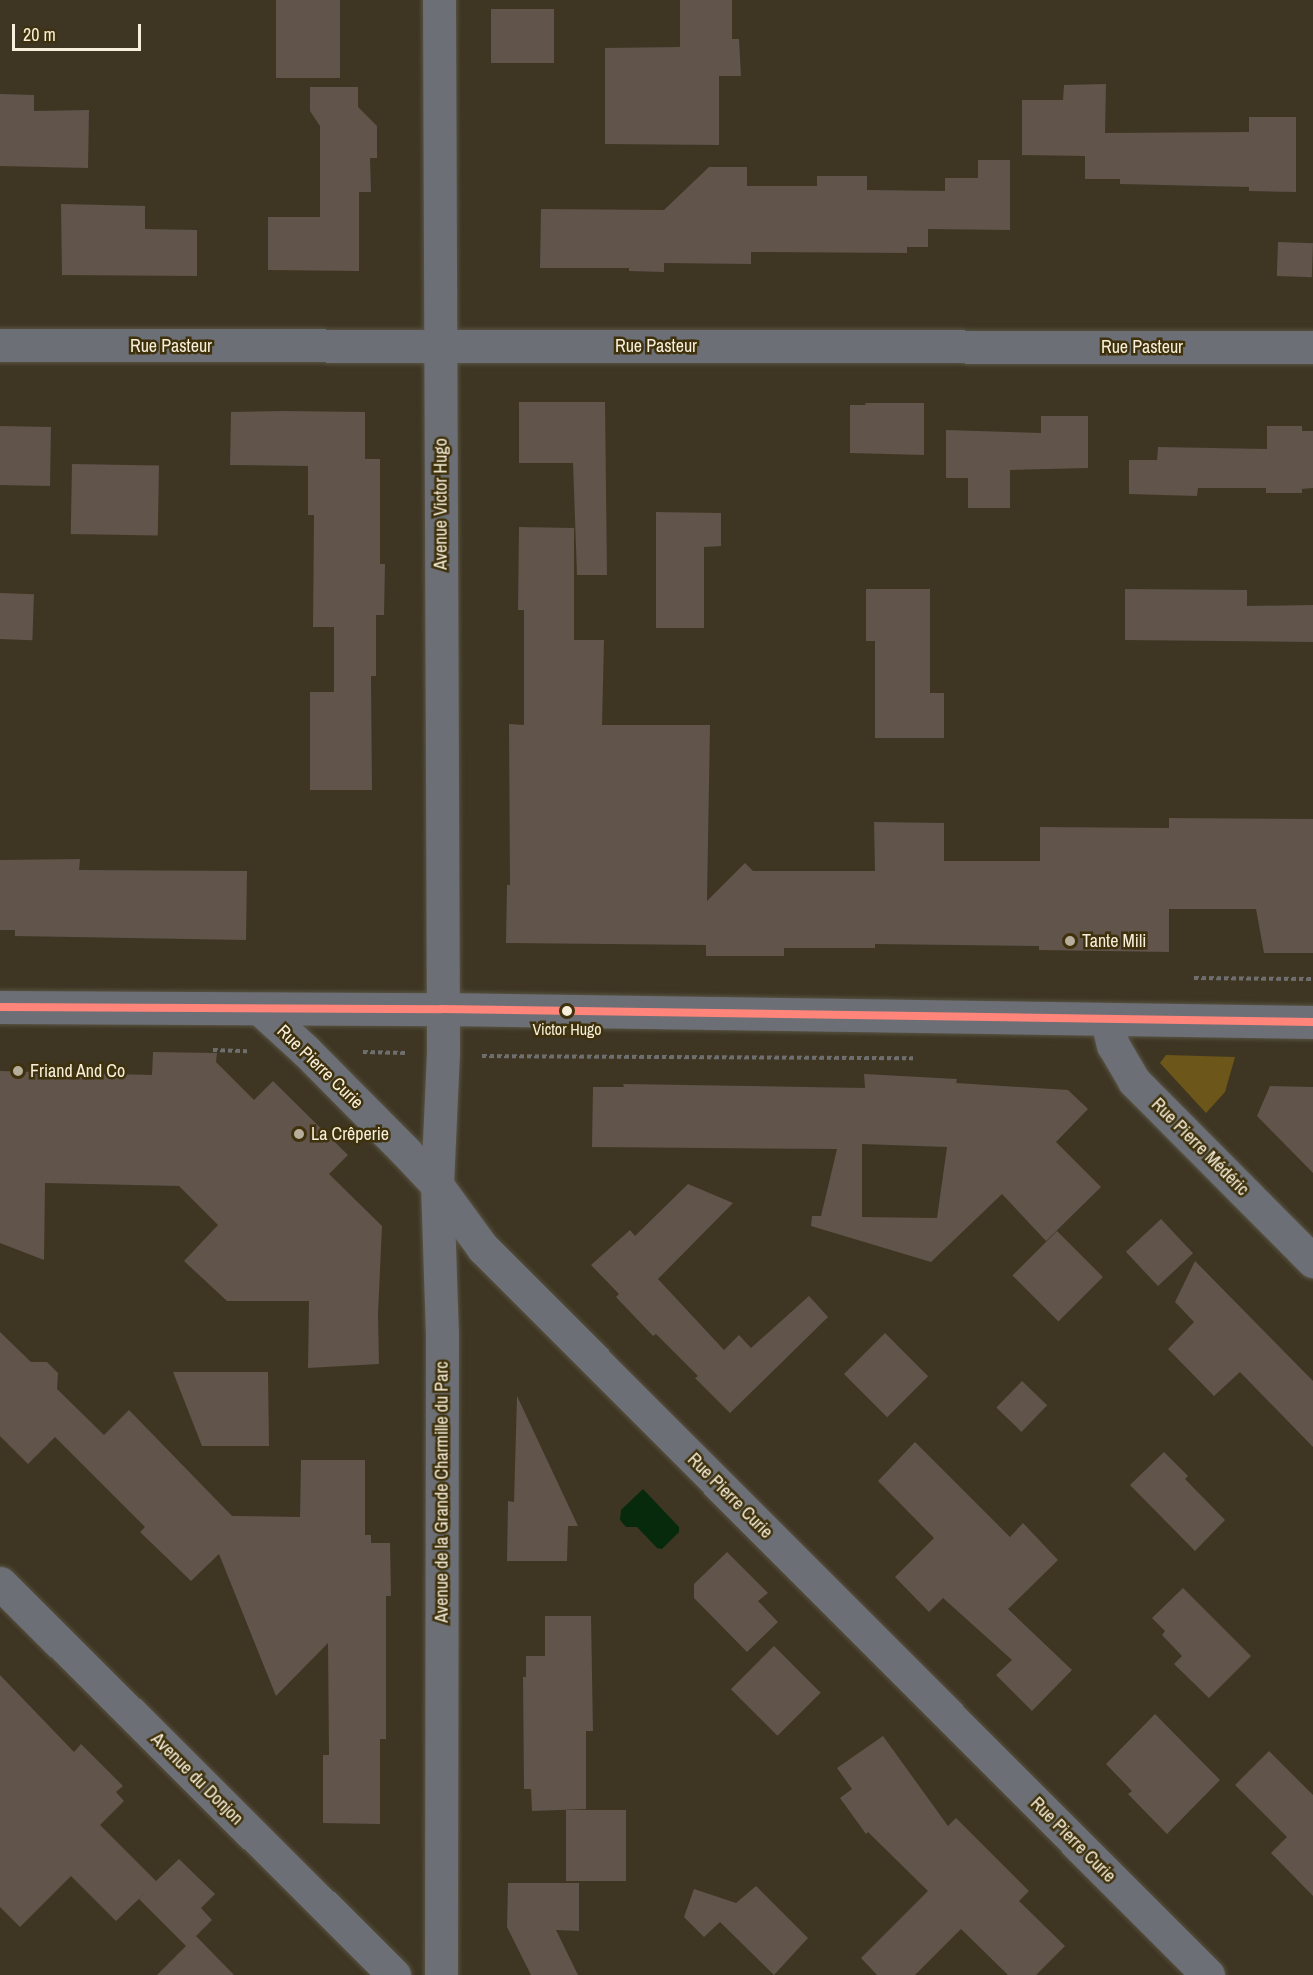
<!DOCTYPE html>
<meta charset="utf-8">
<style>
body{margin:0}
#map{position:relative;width:1313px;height:1975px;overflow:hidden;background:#3e3623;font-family:"Archivo Narrow",sans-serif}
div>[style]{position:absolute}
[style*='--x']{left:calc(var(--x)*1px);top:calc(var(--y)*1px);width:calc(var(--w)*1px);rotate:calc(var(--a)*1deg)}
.green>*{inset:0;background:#6d5619}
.water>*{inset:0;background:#072a0d}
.building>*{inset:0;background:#60544b;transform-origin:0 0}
.path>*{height:4px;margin-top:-2px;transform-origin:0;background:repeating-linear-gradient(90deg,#6e6e6e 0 4.5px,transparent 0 7.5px)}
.roads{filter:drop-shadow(0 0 2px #595343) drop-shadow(0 0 2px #595343)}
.minor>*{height:33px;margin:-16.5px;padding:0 16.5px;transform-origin:16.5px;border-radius:16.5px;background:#6c6f75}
.bus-1>*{height:8px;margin:-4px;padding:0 4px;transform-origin:4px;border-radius:4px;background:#ff847a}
.dots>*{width:16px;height:16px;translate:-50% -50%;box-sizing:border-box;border:3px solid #3e310c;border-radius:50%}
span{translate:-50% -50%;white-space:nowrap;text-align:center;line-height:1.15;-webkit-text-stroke:5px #3e310c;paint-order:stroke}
.bus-label{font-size:16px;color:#f7efdb}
.street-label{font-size:18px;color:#f7efdb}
.poi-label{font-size:18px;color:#f7efdb}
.left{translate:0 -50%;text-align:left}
.scale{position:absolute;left:12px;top:24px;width:129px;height:27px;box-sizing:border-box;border:3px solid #f7efdb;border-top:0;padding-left:8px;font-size:18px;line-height:21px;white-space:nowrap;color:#f7efdb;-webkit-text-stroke:4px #3e310c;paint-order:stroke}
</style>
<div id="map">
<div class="green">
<div style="clip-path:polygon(1166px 1055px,1235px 1057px,1225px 1092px,1206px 1113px,1160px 1063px)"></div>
</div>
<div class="water">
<div style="clip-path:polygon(643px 1489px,679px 1527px,679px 1532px,662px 1549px,657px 1548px,637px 1527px,626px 1527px,620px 1520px,621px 1510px)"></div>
</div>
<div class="building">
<div style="left:276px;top:0;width:64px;height:78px"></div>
<div style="clip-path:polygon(680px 0,732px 0,732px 39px,739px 39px,741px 76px,719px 76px,719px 145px,605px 144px,605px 48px,680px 47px)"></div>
<div style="left:491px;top:9px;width:63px;height:54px"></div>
<div style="clip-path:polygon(1106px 84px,1105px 133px,1249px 132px,1249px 117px,1296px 117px,1296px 192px,1249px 191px,1249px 187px,1120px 184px,1120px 179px,1085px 179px,1085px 156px,1022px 155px,1022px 100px,1063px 100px,1064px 85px)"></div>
<div style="clip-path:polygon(310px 87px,358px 87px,358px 107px,377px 126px,377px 158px,370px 158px,371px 192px,359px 192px,359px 271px,268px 270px,268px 217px,320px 217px,320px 126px,310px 111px)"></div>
<div style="clip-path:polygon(0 94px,34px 95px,34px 111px,89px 110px,88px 168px,0 166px)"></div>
<div style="clip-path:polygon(978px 160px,1010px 160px,1010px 230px,928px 229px,928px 247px,907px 247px,907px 253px,751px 252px,751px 264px,664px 263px,664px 272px,629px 271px,629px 268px,540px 268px,541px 209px,664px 210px,709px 167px,747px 167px,747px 186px,817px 186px,817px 176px,867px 176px,867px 190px,945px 191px,945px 178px,978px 178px)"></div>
<div style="clip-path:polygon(61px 204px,145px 206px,145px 229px,197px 230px,197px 276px,62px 275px)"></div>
<div style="left:1278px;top:242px;width:35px;height:34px;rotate:2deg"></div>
<div style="clip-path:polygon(519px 402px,605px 402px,607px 575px,577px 575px,573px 463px,519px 463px)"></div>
<div style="clip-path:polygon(865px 403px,924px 403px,924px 455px,850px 453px,850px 405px,866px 405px)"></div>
<div style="clip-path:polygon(284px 411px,365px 412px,365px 459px,380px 459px,380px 564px,385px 564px,384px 615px,376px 615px,376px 676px,371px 676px,372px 790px,310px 790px,310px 692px,334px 692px,334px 627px,313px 627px,314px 515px,308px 515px,308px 466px,230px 465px,231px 412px)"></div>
<div style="clip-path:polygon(1041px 416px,1088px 416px,1088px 468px,1010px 470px,1010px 508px,968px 508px,968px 478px,946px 478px,946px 430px,1041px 433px)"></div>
<div style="left:0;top:426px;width:51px;height:59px;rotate:1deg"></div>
<div style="clip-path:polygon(1267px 426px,1302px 426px,1302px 431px,1313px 431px,1313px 488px,1302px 489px,1302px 493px,1266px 493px,1266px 488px,1198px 488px,1197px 496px,1129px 494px,1129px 460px,1157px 460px,1158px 447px,1267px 449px)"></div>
<div style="left:72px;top:464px;width:87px;height:70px;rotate:1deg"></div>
<div style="clip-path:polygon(656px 512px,721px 513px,721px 546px,704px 547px,704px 628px,656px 628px)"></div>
<div style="clip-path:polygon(519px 527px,574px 528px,574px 640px,604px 640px,602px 725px,710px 725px,707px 901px,745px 863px,753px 871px,875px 871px,874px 822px,944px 823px,944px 861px,1040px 861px,1040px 827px,1169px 828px,1169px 818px,1313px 819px,1313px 953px,1264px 953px,1256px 909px,1169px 909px,1169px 952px,1039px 950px,1039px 946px,875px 944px,875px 948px,784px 948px,784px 956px,706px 956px,706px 945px,506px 943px,507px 885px,510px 885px,509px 724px,524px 725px,524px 610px,518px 610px)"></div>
<div style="clip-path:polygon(866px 589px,930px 589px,930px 693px,944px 693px,944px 738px,875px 738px,875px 641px,866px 641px)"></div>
<div style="clip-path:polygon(1125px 589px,1247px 590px,1247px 606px,1313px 605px,1313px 642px,1125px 640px)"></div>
<div style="left:0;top:593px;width:34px;height:46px;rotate:2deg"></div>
<div style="clip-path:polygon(80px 859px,79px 870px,247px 871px,246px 940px,15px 936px,15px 930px,0 930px,0 860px)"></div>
<div style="clip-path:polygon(153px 1052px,217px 1053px,216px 1062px,254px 1100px,273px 1081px,348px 1155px,329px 1174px,382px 1226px,378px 1314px,379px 1364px,308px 1368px,309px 1301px,227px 1301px,184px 1261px,218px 1225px,179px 1186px,45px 1183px,44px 1260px,0 1243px,0 1071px,152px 1075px)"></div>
<div style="clip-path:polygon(evenodd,864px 1074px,957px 1079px,956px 1083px,1068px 1090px,1088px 1109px,1056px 1142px,1101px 1187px,1046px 1241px,1002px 1194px,931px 1262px,811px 1226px,812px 1216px,821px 1216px,837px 1149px,592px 1147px,593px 1087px,624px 1087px,623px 1084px,865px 1088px,864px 1074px,862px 1144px,947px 1147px,937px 1218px,862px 1217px,862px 1144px)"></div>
<div style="clip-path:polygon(1270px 1086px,1313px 1087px,1313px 1173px,1257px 1116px)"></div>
<div style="clip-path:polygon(688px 1184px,733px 1203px,658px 1279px,724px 1350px,739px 1335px,751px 1348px,809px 1296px,828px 1317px,730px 1413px,695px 1378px,698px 1376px,656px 1334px,653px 1336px,616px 1297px,619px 1294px,591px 1265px,630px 1230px,635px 1236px)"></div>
<div style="left:1161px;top:1219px;width:47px;height:48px;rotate:47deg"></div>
<div style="left:1057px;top:1231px;width:65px;height:63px;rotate:45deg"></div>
<div style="clip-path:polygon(1195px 1261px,1313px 1381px,1313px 1447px,1240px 1372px,1214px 1396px,1168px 1349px,1194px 1322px,1175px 1302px)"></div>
<div style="clip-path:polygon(0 1332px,31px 1362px,47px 1362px,58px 1373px,57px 1389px,104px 1435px,129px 1410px,232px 1516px,300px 1517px,301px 1460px,365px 1460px,365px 1535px,371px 1535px,371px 1543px,390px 1543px,391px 1596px,386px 1596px,386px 1739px,380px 1739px,380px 1824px,323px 1823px,323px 1755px,329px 1755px,328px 1643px,276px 1696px,219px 1554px,191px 1581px,140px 1532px,145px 1527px,55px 1437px,28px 1464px,0 1436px)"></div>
<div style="left:885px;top:1333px;width:61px;height:58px;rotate:45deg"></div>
<div style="clip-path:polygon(173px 1372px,268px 1372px,269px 1446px,202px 1446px)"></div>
<div style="left:1022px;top:1381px;width:35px;height:37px;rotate:44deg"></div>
<div style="clip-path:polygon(517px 1396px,578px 1526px,568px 1526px,567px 1561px,507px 1561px,508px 1501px,514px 1502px)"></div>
<div style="clip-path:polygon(915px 1442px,1010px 1537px,1023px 1523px,1058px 1560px,1008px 1609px,1072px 1670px,1032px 1711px,996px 1675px,1012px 1660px,943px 1598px,929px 1612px,895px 1577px,934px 1538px,878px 1481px)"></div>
<div style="clip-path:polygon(1164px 1452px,1188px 1476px,1185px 1479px,1225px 1520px,1195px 1551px,1130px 1485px)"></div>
<div style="clip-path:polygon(727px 1552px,768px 1593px,758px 1601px,778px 1622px,747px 1652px,694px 1598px,694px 1584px)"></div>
<div style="clip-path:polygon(1183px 1588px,1251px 1656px,1209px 1698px,1174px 1664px,1182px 1656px,1162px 1635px,1165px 1631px,1152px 1618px)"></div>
<div style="clip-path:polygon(545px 1616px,591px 1616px,593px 1731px,586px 1731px,586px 1809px,532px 1811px,531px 1789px,524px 1789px,523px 1677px,526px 1677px,526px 1656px,545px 1656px)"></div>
<div style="left:774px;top:1646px;width:66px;height:61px;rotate:45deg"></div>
<div style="clip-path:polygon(0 1675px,74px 1752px,81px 1744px,123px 1786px,116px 1792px,124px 1801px,100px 1825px,156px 1881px,179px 1859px,215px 1894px,201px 1908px,212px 1920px,196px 1936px,234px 1975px,157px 1975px,186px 1946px,139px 1899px,146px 1892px,116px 1921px,71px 1876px,20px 1927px,0 1907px)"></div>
<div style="clip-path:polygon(1155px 1714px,1220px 1780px,1167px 1834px,1128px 1794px,1132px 1791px,1106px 1764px)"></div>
<div style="clip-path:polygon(883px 1736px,948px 1826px,956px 1818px,1029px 1891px,1019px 1901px,1065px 1946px,1036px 1975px,1008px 1975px,961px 1929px,915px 1975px,877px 1975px,861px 1958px,928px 1891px,868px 1832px,866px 1834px,840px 1798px,852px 1789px,837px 1768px)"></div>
<div style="clip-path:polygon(1269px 1751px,1313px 1795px,1313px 1896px,1271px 1853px,1287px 1837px,1235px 1785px)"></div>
<div style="left:566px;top:1810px;width:60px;height:71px"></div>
<div style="clip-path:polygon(508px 1883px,579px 1883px,579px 1931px,556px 1930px,578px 1975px,531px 1975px,507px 1927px)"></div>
<div style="clip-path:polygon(756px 1886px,808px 1938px,774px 1975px,720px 1922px,704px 1937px,684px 1917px,694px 1889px,736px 1903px)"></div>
</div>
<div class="path">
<div style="--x:1194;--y:978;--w:119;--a:0.5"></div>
<div style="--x:213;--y:1050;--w:34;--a:2"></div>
<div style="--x:363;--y:1052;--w:43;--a:1.3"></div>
<div style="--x:482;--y:1056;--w:431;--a:0.3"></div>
</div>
<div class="roads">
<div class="minor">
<div style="--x:439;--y:0;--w:1053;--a:89.78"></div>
<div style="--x:443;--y:1053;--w:132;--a:92.6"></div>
<div style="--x:437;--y:1185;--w:148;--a:88.1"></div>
<div style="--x:442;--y:1333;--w:642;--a:90.09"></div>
<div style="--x:0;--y:345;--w:1313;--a:0.09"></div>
<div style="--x:0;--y:1007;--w:441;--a:0.3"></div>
<div style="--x:441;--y:1009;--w:872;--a:0.85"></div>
<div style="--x:260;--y:1009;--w:62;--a:42.4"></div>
<div style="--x:306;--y:1051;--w:141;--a:45.3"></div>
<div style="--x:405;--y:1151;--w:47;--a:46.7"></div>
<div style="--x:437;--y:1185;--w:78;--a:53.9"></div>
<div style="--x:483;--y:1248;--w:1027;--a:45.08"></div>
<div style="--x:1107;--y:1020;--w:26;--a:77"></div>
<div style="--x:1113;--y:1045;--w:42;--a:59.7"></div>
<div style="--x:1134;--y:1081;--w:254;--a:45.2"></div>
<div style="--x:0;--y:1583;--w:556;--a:44.85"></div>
</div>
</div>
<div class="bus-1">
<div style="--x:0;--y:1007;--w:441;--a:0.3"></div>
<div style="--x:441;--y:1009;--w:872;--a:0.85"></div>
</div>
<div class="dots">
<div style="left:1070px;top:941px;background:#b6ae9b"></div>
<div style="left:567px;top:1011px;background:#f7efdb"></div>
<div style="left:18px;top:1071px;background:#b6ae9b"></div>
<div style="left:299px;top:1134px;background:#b6ae9b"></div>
</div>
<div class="bus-label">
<span style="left:567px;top:1029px">Victor Hugo</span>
</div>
<div class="street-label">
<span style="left:171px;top:346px">Rue Pasteur</span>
<span style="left:656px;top:346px">Rue Pasteur</span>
<span style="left:1142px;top:347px">Rue Pasteur</span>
<span style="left:441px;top:504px;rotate:-90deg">Avenue Victor Hugo</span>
<span style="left:320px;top:1067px;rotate:44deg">Rue Pierre Curie</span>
<span style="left:1200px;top:1147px;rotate:45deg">Rue Pierre Médéric</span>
<span style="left:442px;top:1492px;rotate:-90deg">Avenue de la Grande Charmille du Parc</span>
<span style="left:730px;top:1496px;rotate:45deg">Rue Pierre Curie</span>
<span style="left:197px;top:1779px;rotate:45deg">Avenue du Donjon</span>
<span style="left:1073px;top:1840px;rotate:45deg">Rue Pierre Curie</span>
</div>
<div class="poi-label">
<span class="left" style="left:1082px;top:941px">Tante Mili</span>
<span class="left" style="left:30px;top:1071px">Friand And Co</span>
<span class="left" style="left:311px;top:1134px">La Crêperie</span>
</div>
<div class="scale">20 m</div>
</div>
